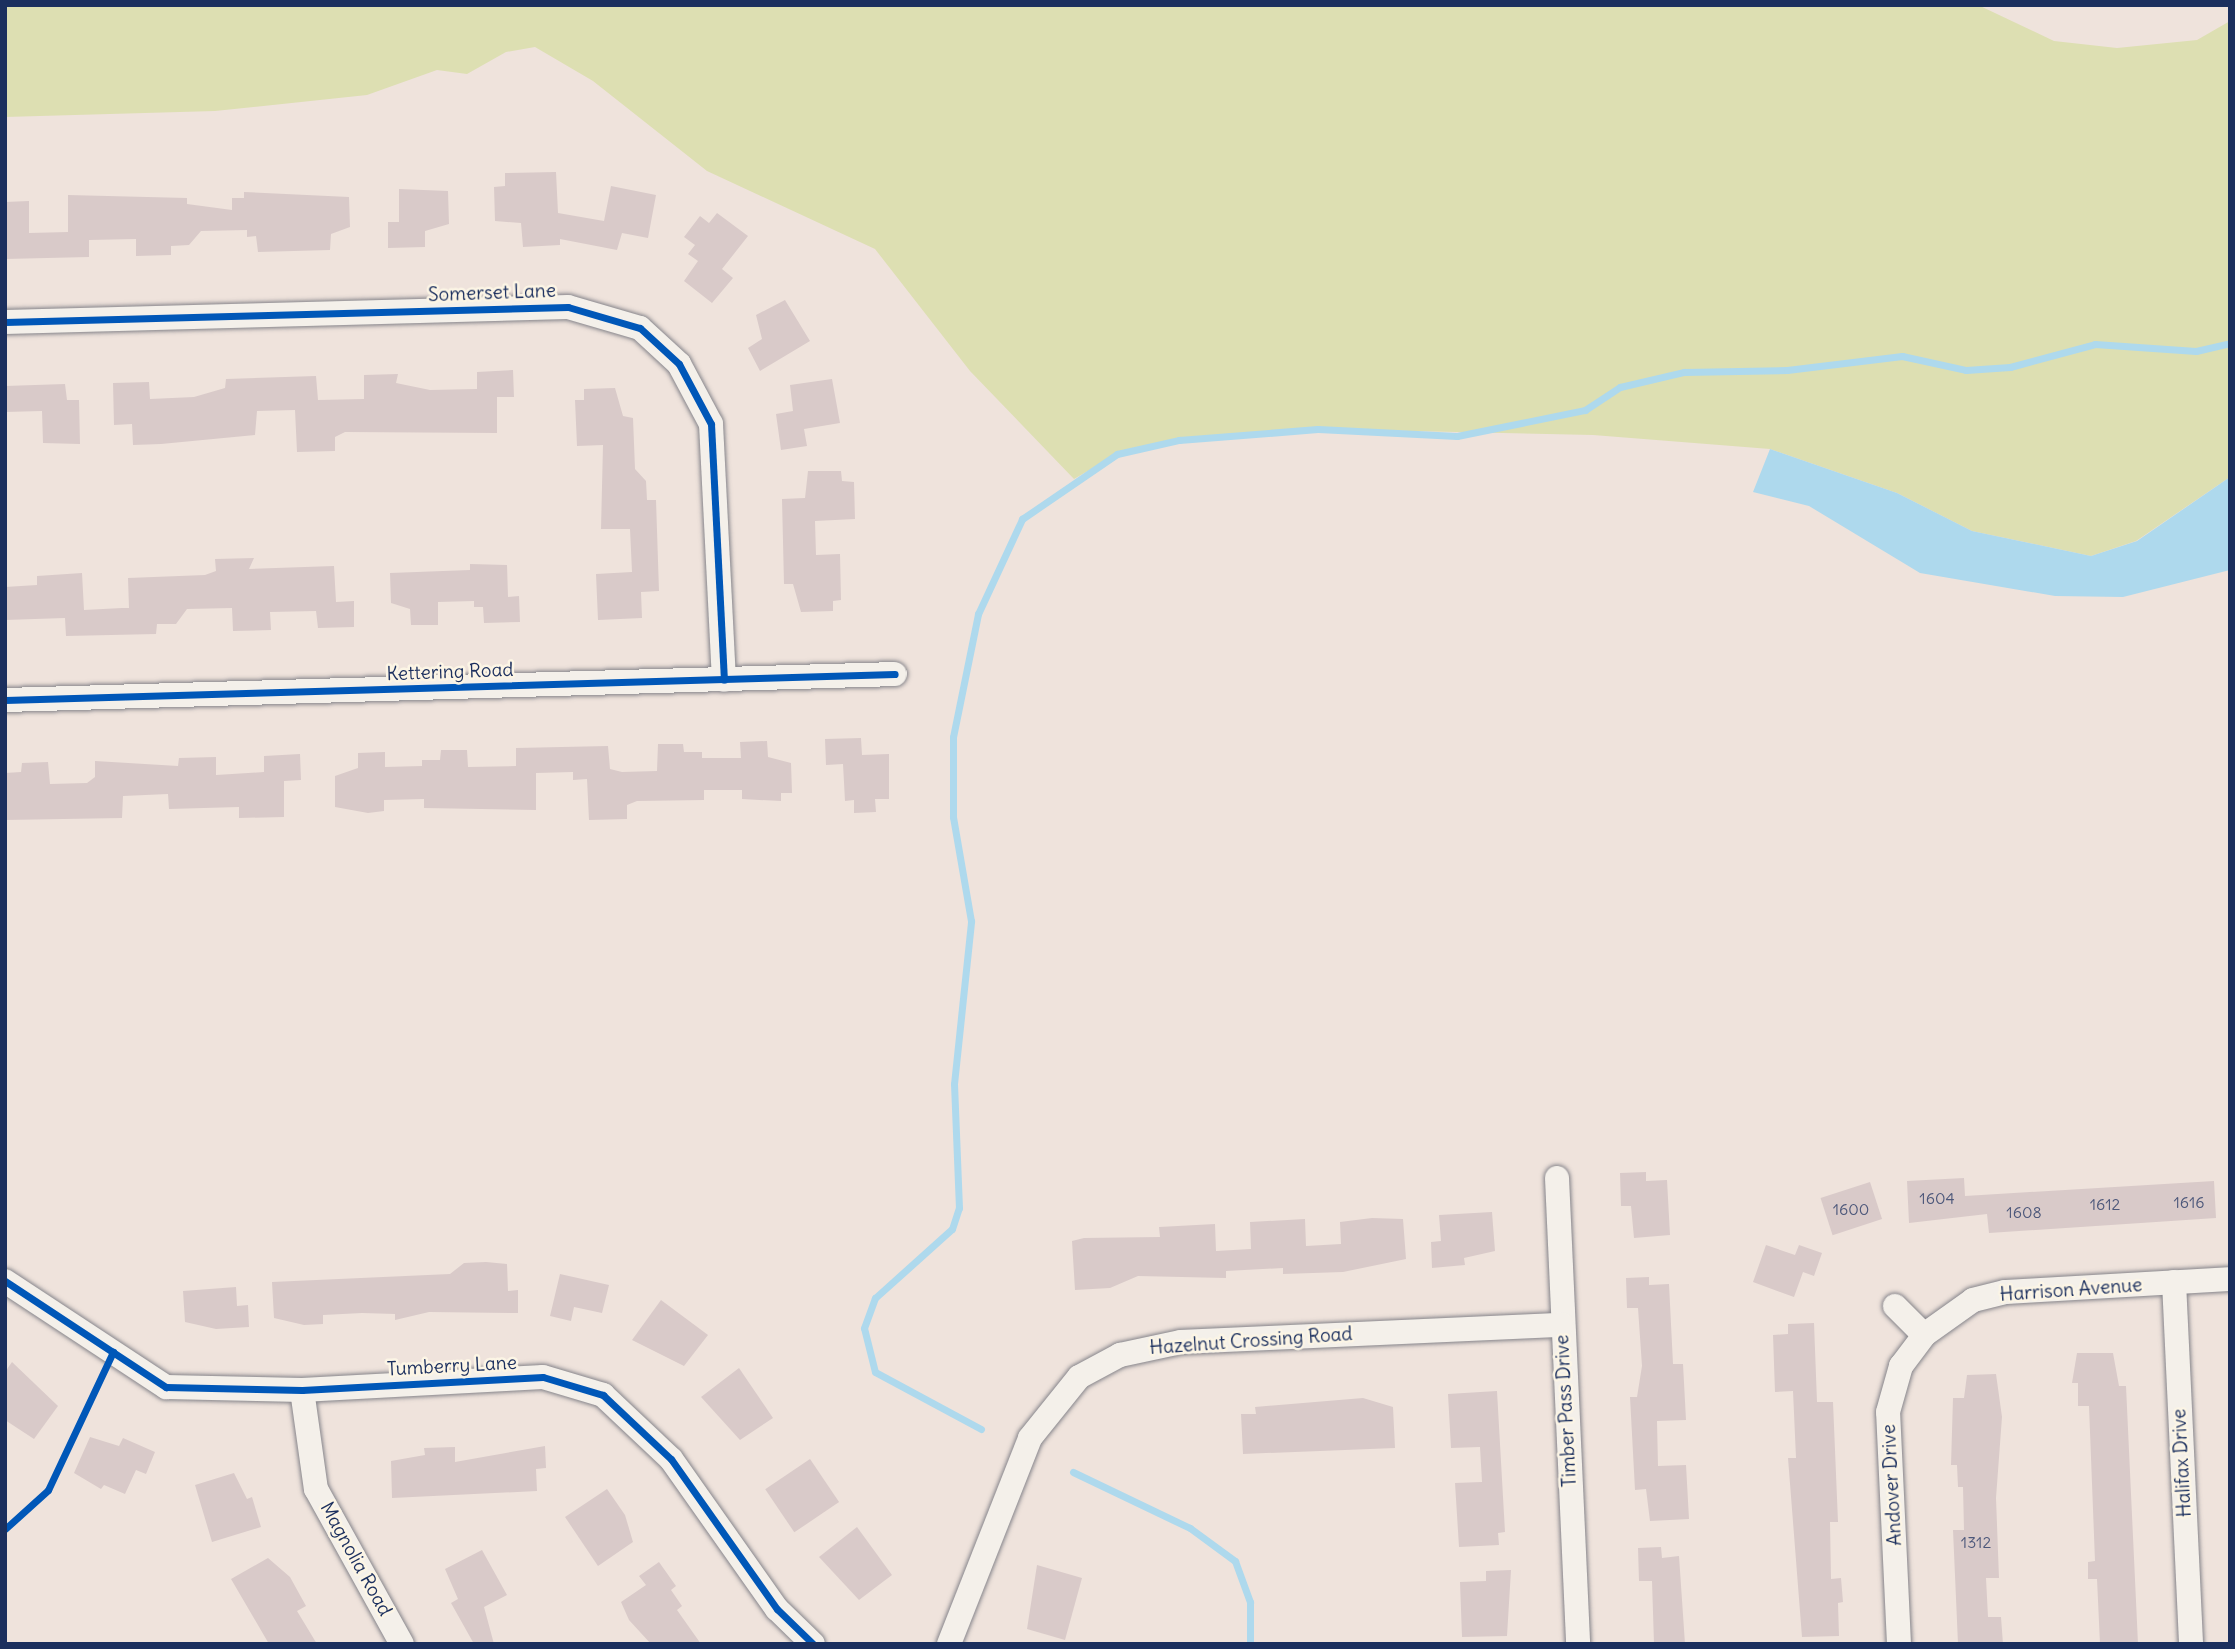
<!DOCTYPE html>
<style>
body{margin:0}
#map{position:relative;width:2235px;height:1649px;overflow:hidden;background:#efe3dc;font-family:Delius,sans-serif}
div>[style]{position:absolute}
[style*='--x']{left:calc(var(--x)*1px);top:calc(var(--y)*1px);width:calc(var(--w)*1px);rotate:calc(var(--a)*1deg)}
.green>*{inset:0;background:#dddfb2}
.water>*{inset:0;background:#aed9ed}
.stream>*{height:7px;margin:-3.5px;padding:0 3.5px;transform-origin:3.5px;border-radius:3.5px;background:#aed9ed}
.building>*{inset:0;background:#d9cac9;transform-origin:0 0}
.roads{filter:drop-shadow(0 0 2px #86858b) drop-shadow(0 0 2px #86858b)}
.minor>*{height:24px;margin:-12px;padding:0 12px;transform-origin:12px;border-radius:12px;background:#f4f0ea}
.cycleway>*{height:7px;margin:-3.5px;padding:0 3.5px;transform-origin:3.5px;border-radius:3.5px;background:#0057b8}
span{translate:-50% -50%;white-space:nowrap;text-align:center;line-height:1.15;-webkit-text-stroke:5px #fcf5e5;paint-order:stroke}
.number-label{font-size:16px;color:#4c577a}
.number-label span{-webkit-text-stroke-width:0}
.street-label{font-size:19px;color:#1b2f5e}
.frame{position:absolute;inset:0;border:7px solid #1b2f5e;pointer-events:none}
</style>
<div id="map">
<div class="green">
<div style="clip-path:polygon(5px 5px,1978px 5px,2054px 41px,2117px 48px,2197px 40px,2230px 21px,2230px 477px,2136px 541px,2091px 556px,1972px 531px,1897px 493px,1770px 449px,1593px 435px,1318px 429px,1179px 440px,1117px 454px,1074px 479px,970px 371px,875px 249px,707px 171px,593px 81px,535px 47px,506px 52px,467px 74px,437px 70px,367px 95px,215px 111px,5px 117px)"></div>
</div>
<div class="water">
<div style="clip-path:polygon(1770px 449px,1897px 493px,1972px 531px,2091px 556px,2137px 541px,2230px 477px,2230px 570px,2123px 597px,2055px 596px,1920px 573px,1809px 506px,1753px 492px)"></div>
</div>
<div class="stream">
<div style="--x:981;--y:1429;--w:120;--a:-151.7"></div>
<div style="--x:875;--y:1372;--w:45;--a:-104"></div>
<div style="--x:864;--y:1328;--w:32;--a:-70"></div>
<div style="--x:875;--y:1298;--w:103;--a:-41.9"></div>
<div style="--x:952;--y:1229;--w:22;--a:-72"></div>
<div style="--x:959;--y:1208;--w:124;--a:-92.3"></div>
<div style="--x:954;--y:1084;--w:164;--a:-84"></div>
<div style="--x:971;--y:921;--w:106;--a:-99.8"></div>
<div style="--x:953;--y:817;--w:80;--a:-90"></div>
<div style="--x:953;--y:737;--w:126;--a:-78.5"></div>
<div style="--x:978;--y:614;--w:105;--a:-65.1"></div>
<div style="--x:1022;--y:519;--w:115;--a:-34.4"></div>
<div style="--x:1117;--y:454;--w:64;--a:-12.7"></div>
<div style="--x:1179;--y:440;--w:139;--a:-4.5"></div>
<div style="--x:1318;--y:429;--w:139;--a:2.9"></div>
<div style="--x:1457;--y:436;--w:131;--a:-11.5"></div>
<div style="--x:1585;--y:410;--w:42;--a:-33.3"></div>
<div style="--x:1620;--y:387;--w:66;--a:-13.2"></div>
<div style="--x:1684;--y:372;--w:103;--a:-1.1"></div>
<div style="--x:1787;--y:370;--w:116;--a:-6.9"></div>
<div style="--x:1902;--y:356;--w:66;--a:12.3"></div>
<div style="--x:1966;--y:370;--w:44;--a:-3.9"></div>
<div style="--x:2010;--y:367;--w:88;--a:-15.1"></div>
<div style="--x:2095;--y:344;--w:101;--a:4"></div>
<div style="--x:2196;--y:351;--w:35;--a:-13"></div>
<div style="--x:1073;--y:1472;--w:130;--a:25.6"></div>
<div style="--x:1190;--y:1528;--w:56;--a:36.3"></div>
<div style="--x:1235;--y:1561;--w:44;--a:69.9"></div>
<div style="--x:1250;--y:1602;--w:42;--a:90"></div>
</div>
<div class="building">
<div style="clip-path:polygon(556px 172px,558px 213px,604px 221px,611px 186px,656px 195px,648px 238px,622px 233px,617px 250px,560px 239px,560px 245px,523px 247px,521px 223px,495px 221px,494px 187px,505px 186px,505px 173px)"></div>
<div style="clip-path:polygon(399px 189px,448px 191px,449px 224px,425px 231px,425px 247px,388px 248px,388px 222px,399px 222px)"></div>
<div style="clip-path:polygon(244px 192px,349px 197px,350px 227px,331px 234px,330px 250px,258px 252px,256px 236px,247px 237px,247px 230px,201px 231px,189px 245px,171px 246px,171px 255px,136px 256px,136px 239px,89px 240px,89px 257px,5px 259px,5px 202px,29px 201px,29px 233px,68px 232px,68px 195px,187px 198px,187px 204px,232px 210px,232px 198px,244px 198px)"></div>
<div style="clip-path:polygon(717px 213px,748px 236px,722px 269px,733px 278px,712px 303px,684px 281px,698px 261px,688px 254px,695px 245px,684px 237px,700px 216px,709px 223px)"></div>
<div style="clip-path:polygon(785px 300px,810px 341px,760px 371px,748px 348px,762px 339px,756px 315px)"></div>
<div style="clip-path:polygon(513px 370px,514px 397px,497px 397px,497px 433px,345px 432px,335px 437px,335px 451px,297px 452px,295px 410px,257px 411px,255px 435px,161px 444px,133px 445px,132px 424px,114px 425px,113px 383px,149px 382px,150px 399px,194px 397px,225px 388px,226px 379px,316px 376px,318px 400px,364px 399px,364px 375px,398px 374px,396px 383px,430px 390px,477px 389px,477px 372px)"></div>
<div style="clip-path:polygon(832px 379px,840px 423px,804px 429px,807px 446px,781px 450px,776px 414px,793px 411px,790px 385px)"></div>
<div style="clip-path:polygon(65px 384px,67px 400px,79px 400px,80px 444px,43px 443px,42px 411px,5px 412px,5px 386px)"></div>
<div style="clip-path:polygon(615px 388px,623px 416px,633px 418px,635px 469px,646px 481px,647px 500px,656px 500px,659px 591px,641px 592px,642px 618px,598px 620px,596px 574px,632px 572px,630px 529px,601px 529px,603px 445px,577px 446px,575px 400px,584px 400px,584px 389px)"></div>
<div style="clip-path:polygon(808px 471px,841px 471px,842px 481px,854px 482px,855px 519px,815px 521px,816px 555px,840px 554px,841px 600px,833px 601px,833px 611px,801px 612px,793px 584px,784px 584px,782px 499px,805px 498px)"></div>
<div style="clip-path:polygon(254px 558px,249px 569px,334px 566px,336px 602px,354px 601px,354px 627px,318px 628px,316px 611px,270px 612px,271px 630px,233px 631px,232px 608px,187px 609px,176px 624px,157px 624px,156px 634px,66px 636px,65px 618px,5px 620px,5px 587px,37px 585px,37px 576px,82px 573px,84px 610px,122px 608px,129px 608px,128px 578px,205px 575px,216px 571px,215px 559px)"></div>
<div style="clip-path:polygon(470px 564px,507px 565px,508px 597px,519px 596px,520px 622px,484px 623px,483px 607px,474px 607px,474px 601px,438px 602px,438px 625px,411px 625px,410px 609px,391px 603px,390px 573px,470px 570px)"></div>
<div style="clip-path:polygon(861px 738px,862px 755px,889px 754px,889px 799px,875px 799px,876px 812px,854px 813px,854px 800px,845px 801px,843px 764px,826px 765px,825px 739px)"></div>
<div style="clip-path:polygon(767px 741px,768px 757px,791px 763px,792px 793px,781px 793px,781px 801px,742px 799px,742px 790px,704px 790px,704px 800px,637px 801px,627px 805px,627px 819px,589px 820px,587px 779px,573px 780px,573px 772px,536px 773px,536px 810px,424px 808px,424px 799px,384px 800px,384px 811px,368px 813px,335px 807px,335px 776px,358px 768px,358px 753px,385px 752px,385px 767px,422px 766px,422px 760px,440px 760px,441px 750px,467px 750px,468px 767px,516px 766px,516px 748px,608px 746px,610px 769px,622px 772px,657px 771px,658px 744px,683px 744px,684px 752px,702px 752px,702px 758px,741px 758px,740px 742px)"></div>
<div style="clip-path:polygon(300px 754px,301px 780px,284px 781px,284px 817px,239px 818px,239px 807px,169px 809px,168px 794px,123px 796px,122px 818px,5px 820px,5px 773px,21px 772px,22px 763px,48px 762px,50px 784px,87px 783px,95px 777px,95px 761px,178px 766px,179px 758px,216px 757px,216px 775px,264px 772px,264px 756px)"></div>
<div style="clip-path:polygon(1646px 1172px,1646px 1181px,1667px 1180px,1670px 1235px,1634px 1238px,1631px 1206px,1621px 1206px,1620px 1173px)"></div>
<div style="clip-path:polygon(1964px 1178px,1965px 1196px,2214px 1181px,2216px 1218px,1989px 1233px,1987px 1214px,1909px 1223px,1907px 1181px)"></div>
<div style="left:1870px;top:1182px;width:39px;height:52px;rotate:72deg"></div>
<div style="clip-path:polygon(1492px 1212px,1495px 1251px,1464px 1258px,1465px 1265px,1432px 1268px,1431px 1242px,1441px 1241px,1439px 1215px)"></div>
<div style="clip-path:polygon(1372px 1218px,1403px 1219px,1406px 1259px,1343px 1272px,1283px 1274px,1283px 1268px,1226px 1271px,1226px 1278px,1138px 1276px,1110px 1288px,1075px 1290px,1072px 1241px,1084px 1238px,1160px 1237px,1159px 1227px,1215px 1224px,1216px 1251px,1251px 1249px,1250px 1222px,1305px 1219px,1306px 1246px,1341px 1244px,1340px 1222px)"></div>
<div style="clip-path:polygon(1766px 1245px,1795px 1255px,1799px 1245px,1822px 1253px,1814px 1276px,1803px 1272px,1794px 1297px,1753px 1282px)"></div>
<div style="clip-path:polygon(486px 1262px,507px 1264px,508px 1291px,518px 1290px,518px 1313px,429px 1312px,395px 1320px,395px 1314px,362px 1313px,323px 1315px,323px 1324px,304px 1325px,274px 1318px,272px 1282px,450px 1274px,464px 1263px)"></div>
<div style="clip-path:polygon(560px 1274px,609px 1285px,602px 1313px,574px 1307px,571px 1321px,550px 1316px)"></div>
<div style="clip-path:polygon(1649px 1277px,1649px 1285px,1669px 1284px,1673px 1364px,1683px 1364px,1686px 1420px,1657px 1421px,1658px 1466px,1686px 1465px,1689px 1519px,1650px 1521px,1646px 1489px,1635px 1490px,1630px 1397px,1637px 1397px,1642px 1366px,1638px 1308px,1627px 1308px,1626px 1278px)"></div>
<div style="clip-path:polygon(236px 1287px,237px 1306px,248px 1305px,249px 1327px,216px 1329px,185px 1322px,183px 1291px)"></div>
<div style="clip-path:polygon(661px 1300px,708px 1335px,684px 1366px,632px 1340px)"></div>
<div style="clip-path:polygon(1814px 1323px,1817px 1402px,1833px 1402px,1838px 1522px,1830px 1522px,1831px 1579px,1841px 1578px,1843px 1602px,1838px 1603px,1839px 1636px,1802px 1637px,1788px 1458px,1796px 1458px,1793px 1391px,1775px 1392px,1773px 1335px,1788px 1334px,1788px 1324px)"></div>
<div style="clip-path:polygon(2077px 1353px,2113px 1353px,2119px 1386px,2126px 1386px,2138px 1644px,2100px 1644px,2097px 1579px,2088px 1579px,2088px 1562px,2095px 1561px,2089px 1406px,2078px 1406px,2078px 1383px,2072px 1383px)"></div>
<div style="clip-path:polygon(12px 1362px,58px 1406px,34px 1439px,5px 1420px,5px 1372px)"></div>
<div style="clip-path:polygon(739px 1368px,773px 1418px,740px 1440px,701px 1397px)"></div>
<div style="clip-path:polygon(1996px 1374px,2002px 1417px,1996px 1498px,1999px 1578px,1986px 1578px,1988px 1617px,2001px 1617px,2003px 1644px,1958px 1644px,1953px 1530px,1964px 1530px,1963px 1487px,1958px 1487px,1957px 1465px,1951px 1465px,1953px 1398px,1964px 1398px,1967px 1375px)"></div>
<div style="clip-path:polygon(1497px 1391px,1505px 1532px,1498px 1533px,1499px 1545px,1459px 1547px,1455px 1483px,1482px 1482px,1480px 1447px,1451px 1448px,1448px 1394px)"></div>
<div style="clip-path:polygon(1363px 1398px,1393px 1407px,1395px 1448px,1243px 1454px,1241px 1414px,1256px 1414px,1255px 1407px)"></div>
<div style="clip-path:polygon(90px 1437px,119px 1446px,123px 1438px,155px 1452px,146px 1474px,136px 1470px,125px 1494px,104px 1485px,101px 1489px,74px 1473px)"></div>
<div style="clip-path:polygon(545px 1446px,546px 1468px,536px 1469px,537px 1491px,392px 1498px,391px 1461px,425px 1455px,424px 1448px,455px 1447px,455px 1462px)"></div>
<div style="left:810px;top:1459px;width:52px;height:54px;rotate:56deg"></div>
<div style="clip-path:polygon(234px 1473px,247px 1499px,252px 1497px,261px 1527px,212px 1542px,195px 1485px)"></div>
<div style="clip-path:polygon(607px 1489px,625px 1515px,633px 1542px,598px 1566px,565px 1517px)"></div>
<div style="clip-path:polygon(857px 1527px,892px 1575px,859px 1600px,819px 1557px)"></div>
<div style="clip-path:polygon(1661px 1547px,1662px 1558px,1679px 1556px,1685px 1644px,1654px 1644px,1652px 1581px,1639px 1581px,1638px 1548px)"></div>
<div style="clip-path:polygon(482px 1550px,507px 1595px,484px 1607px,494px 1644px,474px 1644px,451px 1603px,458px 1599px,445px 1569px)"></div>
<div style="clip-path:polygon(268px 1558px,290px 1577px,306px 1606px,297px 1611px,317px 1644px,269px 1644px,231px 1579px)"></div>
<div style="clip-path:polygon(659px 1562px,676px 1586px,671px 1590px,682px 1606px,677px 1610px,701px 1644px,651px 1644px,629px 1620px,621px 1602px,646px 1585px,639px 1576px)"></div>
<div style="clip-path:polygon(1037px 1565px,1082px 1578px,1065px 1640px,1027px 1629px)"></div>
<div style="clip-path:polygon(1511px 1570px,1507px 1636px,1462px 1637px,1460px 1582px,1486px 1581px,1486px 1571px)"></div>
</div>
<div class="roads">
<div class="minor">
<div style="--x:5;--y:322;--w:563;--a:-1.53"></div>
<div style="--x:568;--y:307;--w:75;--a:16.3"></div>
<div style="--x:640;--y:328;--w:53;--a:42.7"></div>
<div style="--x:679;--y:364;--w:68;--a:61.9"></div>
<div style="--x:711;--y:424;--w:256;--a:87.1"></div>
<div style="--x:5;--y:700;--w:890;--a:-1.67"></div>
<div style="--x:1557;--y:1178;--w:466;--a:87.4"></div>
<div style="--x:5;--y:1281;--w:193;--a:33.4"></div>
<div style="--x:166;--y:1387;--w:136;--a:1.3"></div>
<div style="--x:302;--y:1390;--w:241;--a:-3.1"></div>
<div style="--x:543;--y:1377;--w:63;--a:16.7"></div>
<div style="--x:603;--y:1395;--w:93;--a:43.3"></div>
<div style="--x:671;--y:1459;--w:184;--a:54.8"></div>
<div style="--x:777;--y:1609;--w:50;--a:44.2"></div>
<div style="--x:2174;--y:1282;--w:362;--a:87.3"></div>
<div style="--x:1895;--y:1306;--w:41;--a:45"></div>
<div style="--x:302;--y:1390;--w:100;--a:82"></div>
<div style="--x:316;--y:1489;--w:177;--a:61"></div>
<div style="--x:949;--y:1644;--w:221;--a:-68.5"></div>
<div style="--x:1030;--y:1438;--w:78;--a:-51.2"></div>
<div style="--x:1079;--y:1377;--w:47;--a:-28.2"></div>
<div style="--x:1120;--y:1355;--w:62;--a:-12"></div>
<div style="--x:1181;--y:1342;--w:381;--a:-2.6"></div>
<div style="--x:1899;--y:1644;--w:232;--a:-92.7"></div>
<div style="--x:1888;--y:1412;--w:48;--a:-74.2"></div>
<div style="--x:1901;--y:1366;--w:39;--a:-53"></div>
<div style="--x:1924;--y:1335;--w:60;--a:-35.5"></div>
<div style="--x:1973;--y:1300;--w:33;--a:-14"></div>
<div style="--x:2005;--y:1292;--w:225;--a:-3.3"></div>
</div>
</div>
<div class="cycleway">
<div style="--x:5;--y:322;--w:563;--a:-1.53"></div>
<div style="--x:568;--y:307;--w:75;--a:16.3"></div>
<div style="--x:640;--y:328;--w:53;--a:42.7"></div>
<div style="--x:679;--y:364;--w:68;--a:61.9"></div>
<div style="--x:711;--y:424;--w:256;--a:87.1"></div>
<div style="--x:5;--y:700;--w:890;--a:-1.67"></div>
<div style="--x:5;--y:1281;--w:193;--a:33.4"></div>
<div style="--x:166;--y:1387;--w:136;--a:1.3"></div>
<div style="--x:302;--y:1390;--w:241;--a:-3.1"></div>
<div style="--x:543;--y:1377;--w:63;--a:16.7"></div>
<div style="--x:603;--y:1395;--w:93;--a:43.3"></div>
<div style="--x:671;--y:1459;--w:184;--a:54.8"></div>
<div style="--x:777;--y:1609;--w:50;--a:44.2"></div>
<div style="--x:5;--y:1529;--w:58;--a:-42.2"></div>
<div style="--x:48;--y:1490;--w:153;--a:-64.8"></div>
</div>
<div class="number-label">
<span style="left:1937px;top:1198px">1604</span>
<span style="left:2189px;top:1202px">1616</span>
<span style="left:2105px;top:1204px">1612</span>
<span style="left:1851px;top:1209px">1600</span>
<span style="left:2024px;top:1212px">1608</span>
<span style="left:1976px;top:1542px">1312</span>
</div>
<div class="street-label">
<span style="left:492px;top:293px;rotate:-2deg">Somerset Lane</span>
<span style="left:450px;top:672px;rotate:-2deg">Kettering Road</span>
<span style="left:2071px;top:1290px;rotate:-4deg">Harrison Avenue</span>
<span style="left:1251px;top:1341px;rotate:-4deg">Hazelnut Crossing Road</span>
<span style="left:452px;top:1366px;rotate:-3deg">Tumberry Lane</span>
<span style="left:1566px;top:1411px;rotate:-93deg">Timber Pass Drive</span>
<span style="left:2182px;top:1463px;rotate:-93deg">Halifax Drive</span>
<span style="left:1892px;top:1485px;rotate:-93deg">Andover Drive</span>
<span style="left:356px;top:1559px;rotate:61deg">Magnolia Road</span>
</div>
<div class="frame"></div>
</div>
